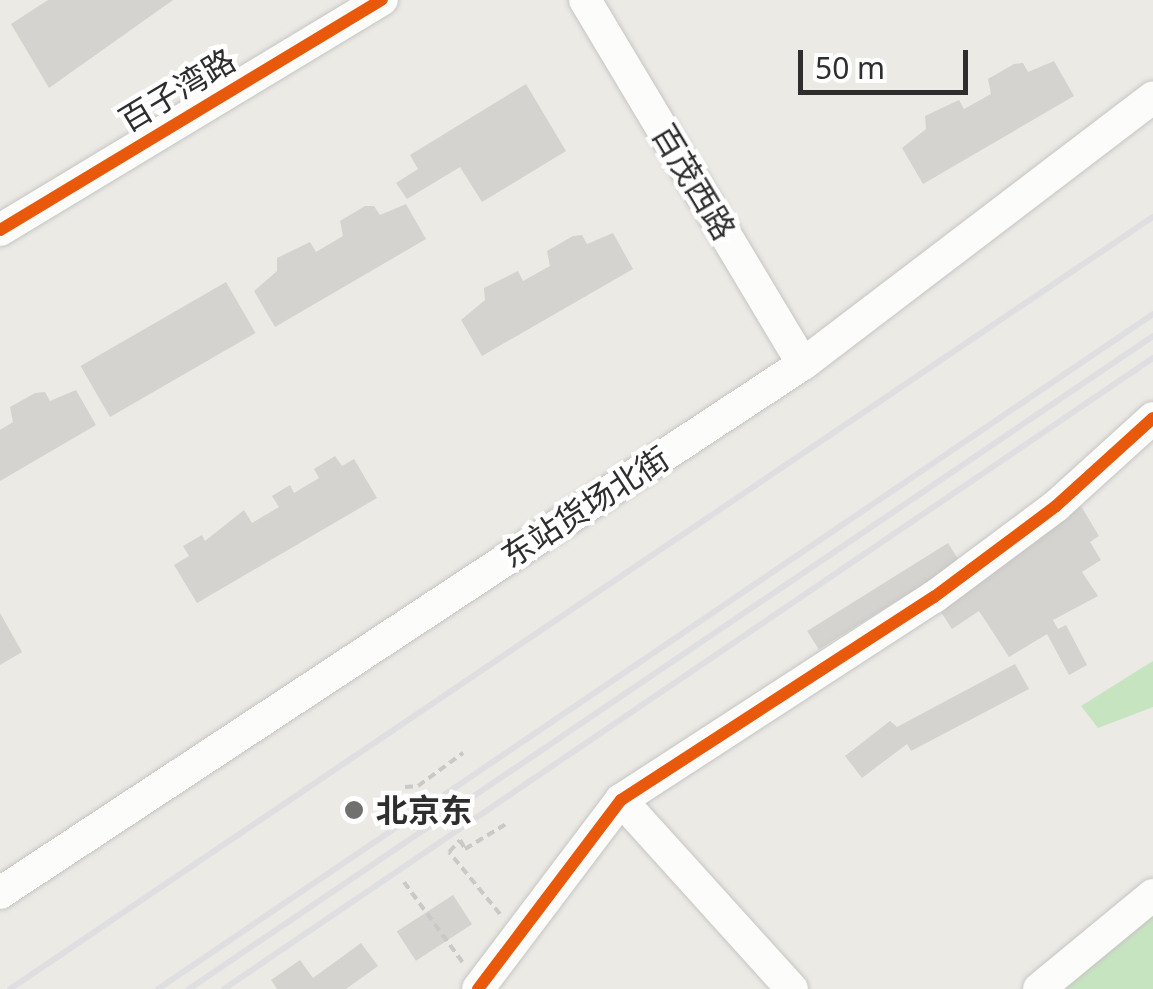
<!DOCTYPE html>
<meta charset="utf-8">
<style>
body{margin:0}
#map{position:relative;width:1153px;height:989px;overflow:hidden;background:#ebeae5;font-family:"Noto Sans","Noto Sans SC",sans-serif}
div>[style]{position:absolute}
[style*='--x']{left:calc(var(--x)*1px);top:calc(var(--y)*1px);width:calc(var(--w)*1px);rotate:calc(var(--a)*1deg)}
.green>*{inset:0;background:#c7e4c1}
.building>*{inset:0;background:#d4d3cf;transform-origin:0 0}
.path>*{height:4px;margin-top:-2px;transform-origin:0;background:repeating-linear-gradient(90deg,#c9c9c8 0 8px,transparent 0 13px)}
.roads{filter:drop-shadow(0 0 2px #c6c5c4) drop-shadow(0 0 2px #c6c5c4)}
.minor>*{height:32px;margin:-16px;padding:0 16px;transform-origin:16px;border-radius:16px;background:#fcfcfb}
.rail>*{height:6px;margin:-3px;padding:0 3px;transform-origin:3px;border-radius:3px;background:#dfdfe1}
.cycleway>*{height:12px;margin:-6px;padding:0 6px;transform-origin:6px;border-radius:6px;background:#e8590c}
.dots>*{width:28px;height:28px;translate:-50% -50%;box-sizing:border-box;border:5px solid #fff;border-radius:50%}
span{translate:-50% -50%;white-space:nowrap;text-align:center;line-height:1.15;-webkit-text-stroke:9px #fff;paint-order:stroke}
.street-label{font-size:32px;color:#2e2e2e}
.poi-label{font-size:32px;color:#2e2e2e;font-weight:700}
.left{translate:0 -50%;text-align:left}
.scale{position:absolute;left:798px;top:50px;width:170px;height:45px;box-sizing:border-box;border:5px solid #2e2e2e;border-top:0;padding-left:12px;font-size:30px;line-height:35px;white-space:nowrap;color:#2e2e2e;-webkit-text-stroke:8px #fff;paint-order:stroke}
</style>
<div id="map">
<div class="green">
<div style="clip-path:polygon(1153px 661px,1153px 707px,1098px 728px,1081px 706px)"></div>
<div style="clip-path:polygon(1153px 910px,1153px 989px,1056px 989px)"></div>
</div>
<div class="building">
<div style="clip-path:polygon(48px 0,173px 0,49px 88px,11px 24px)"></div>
<div style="clip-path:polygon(1054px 61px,1074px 96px,923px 184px,902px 148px,926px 129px,925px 116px,959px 100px,964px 109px,991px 94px,988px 79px,1014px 64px,1023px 63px,1028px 72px)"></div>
<div style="clip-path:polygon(526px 84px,566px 151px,482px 202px,460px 167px,407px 199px,396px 183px,418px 169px,410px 155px)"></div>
<div style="clip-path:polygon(406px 204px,426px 239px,275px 327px,254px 291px,277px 271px,277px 258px,310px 242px,316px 252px,343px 236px,340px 221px,365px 206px,374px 206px,380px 215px)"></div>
<div style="clip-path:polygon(613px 233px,633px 269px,482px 356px,461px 320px,485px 300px,484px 288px,518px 271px,523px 281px,550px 266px,547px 251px,573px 236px,582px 235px,587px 244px)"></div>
<div style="left:226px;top:282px;width:59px;height:168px;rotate:60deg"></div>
<div style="clip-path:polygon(76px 390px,96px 425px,0 481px,0 430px,13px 422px,10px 407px,35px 393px,45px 392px,50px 401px)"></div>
<div style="clip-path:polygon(335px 456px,342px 466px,354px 459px,377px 498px,197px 603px,174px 565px,189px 556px,183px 546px,202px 535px,205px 541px,244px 510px,252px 523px,279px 507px,272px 496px,290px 485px,294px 493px,319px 478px,314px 469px)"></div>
<div style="clip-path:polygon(1081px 506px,1099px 536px,1090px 542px,1101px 560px,1082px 572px,1098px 596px,1053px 620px,1058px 629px,1066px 625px,1087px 665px,1069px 675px,1047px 634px,1009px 657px,979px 611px,952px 629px,937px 606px)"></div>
<div style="left:948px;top:543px;width:22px;height:166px;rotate:58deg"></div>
<div style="clip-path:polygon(0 613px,22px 652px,0 665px)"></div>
<div style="clip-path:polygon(1015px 664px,1029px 689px,911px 751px,907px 744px,862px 778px,845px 756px,890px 721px,897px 727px)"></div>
<div style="left:453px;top:895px;width:35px;height:67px;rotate:57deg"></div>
<div style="clip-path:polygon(361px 943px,378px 966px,346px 989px,277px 989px,271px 980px,300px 960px,313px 978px)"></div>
</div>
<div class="path">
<div style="--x:405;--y:787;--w:13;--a:-4"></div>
<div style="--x:418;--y:786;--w:56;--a:-36.3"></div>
<div style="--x:404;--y:882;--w:100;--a:53.9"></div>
<div style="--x:500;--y:914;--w:80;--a:-129.4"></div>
<div style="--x:449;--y:852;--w:16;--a:-47"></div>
<div style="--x:460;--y:840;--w:10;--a:61"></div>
<div style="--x:465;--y:849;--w:48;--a:-31.4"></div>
</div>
<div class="roads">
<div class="minor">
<div style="--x:585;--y:0;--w:424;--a:59.1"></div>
<div style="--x:0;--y:230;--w:446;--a:-31.1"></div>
<div style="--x:621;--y:800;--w:255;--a:47.9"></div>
<div style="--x:0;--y:893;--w:962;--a:-33.38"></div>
<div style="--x:803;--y:364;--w:440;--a:-37.3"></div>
<div style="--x:478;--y:989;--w:237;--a:-52.9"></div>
<div style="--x:621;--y:800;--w:373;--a:-33"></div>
<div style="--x:934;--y:597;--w:152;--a:-36.7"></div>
<div style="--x:1056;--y:506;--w:131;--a:-42.2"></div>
<div style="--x:1039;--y:989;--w:148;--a:-39.5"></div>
</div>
</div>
<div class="rail">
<div style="--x:10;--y:989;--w:1379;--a:-34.04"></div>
<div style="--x:158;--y:989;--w:1202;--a:-34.15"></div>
<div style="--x:189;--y:989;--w:1164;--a:-34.11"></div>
<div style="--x:224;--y:989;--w:1123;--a:-34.19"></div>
</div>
<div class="cycleway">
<div style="--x:0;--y:230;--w:446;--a:-31.1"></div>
<div style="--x:478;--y:989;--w:237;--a:-52.9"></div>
<div style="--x:621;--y:800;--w:373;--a:-33"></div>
<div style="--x:934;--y:597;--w:152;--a:-36.7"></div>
<div style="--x:1056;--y:506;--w:131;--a:-42.2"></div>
</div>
<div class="dots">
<div style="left:354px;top:810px;background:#70706e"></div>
</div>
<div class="street-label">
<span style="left:177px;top:90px;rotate:-31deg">百子湾路</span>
<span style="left:694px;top:182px;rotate:59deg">百茂西路</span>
<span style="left:585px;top:507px;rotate:-33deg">东站货场北街</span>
</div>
<div class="poi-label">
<span class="left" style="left:376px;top:810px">北京东</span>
</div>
<div class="scale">50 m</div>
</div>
